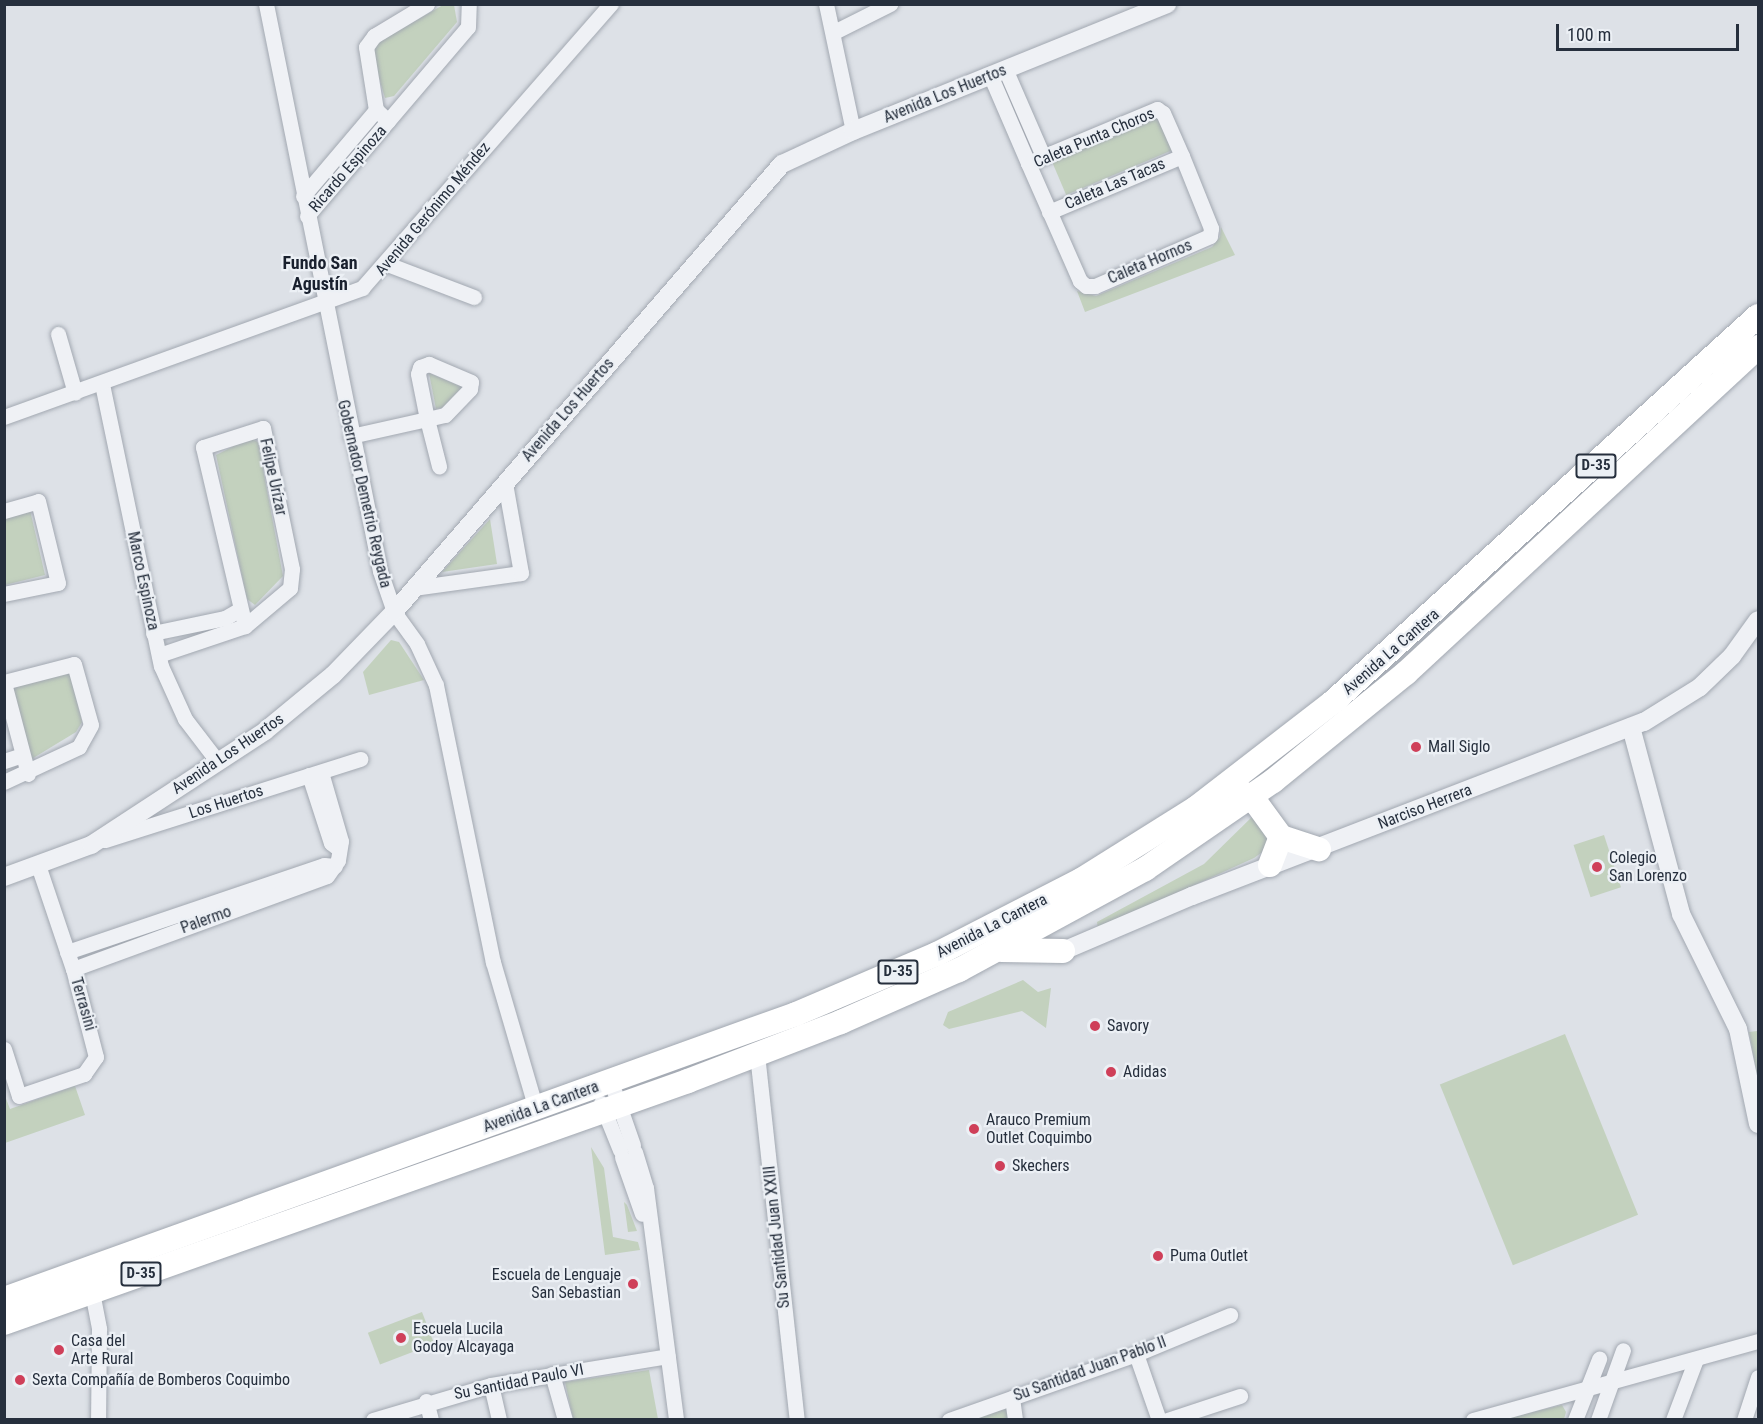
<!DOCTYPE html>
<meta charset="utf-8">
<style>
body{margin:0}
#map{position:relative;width:1763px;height:1424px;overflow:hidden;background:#dde1e7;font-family:"Roboto Condensed",sans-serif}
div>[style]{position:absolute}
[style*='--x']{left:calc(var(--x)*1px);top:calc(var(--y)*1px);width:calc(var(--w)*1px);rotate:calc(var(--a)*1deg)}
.green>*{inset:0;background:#c3d1be;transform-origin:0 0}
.roads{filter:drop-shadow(0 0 2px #a2a8b1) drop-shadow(0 0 2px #a2a8b1)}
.minor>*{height:15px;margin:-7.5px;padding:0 7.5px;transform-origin:7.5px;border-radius:7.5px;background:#eff1f5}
.tertiary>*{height:18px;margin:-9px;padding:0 9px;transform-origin:9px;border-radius:9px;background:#eff1f5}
.trunk>*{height:24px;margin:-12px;padding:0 12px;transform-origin:12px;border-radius:12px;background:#fff}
.dots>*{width:16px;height:16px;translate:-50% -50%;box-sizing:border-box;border:3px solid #ecf0f5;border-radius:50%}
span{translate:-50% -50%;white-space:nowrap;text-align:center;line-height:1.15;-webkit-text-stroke:4.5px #ecf0f5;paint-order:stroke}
.shield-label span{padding:2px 4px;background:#ecf0f5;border:2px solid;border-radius:4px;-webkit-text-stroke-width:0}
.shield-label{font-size:15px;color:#262f3d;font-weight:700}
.street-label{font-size:16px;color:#262f3d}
.poi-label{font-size:16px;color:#262f3d}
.left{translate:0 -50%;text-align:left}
.right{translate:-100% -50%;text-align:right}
.neighbourhood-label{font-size:18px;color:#19202e;font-weight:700}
.frame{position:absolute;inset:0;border:6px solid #262f3d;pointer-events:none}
.scale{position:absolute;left:1556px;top:24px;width:183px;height:27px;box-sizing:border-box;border:3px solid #262f3d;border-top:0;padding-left:8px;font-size:18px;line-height:21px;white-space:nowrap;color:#262f3d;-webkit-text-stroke:4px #ecf0f5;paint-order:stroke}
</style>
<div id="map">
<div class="green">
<div style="clip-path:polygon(443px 5px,454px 5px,457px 22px,394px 96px,385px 98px,371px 51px,375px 44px)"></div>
<div style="left:1158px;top:117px;width:36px;height:115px;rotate:67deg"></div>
<div style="clip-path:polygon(1221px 227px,1235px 255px,1085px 312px,1077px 291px,1096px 296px,1212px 247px,1220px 237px)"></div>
<div style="clip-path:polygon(429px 373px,462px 387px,442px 408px,436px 409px)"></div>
<div style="clip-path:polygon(250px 438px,258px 442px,283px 576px,255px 605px,247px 599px,216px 455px)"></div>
<div style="clip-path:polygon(30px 510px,45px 575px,5px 585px,4px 516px)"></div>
<div style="clip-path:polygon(490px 519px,497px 564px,442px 572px)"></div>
<div style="clip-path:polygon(391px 640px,399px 642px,424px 680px,369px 695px,363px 672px)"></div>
<div style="clip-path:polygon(69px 670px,82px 722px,76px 732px,30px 760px,13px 688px)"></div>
<div style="clip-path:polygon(1256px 813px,1275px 843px,1254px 858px,1098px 929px,1097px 922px,1204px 864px)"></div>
<div style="left:1604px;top:835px;width:55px;height:32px;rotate:72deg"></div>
<div style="clip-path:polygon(1023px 980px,1038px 992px,1051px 988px,1046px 1028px,1022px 1011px,949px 1029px,943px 1025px,948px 1012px)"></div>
<div style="clip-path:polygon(1757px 1031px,1758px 1034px,1758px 1081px,1749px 1032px)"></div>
<div style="left:1565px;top:1034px;width:195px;height:135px;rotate:68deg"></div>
<div style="clip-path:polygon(75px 1086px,85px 1115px,5px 1143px,5px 1096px,10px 1109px)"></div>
<div style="clip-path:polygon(591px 1147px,604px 1168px,613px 1237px,638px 1242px,640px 1250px,605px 1255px)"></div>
<div style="clip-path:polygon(624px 1202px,627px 1205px,637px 1231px,628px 1232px)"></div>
<div style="left:422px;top:1312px;width:34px;height:58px;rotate:69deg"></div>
<div style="clip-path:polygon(649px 1370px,658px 1419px,573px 1419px,565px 1382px)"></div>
<div style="clip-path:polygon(1562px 1405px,1566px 1412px,1564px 1419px,1504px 1419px)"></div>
<div style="clip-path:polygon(1007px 1408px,1008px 1419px,974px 1419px)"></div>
</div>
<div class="roads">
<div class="minor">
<div style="--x:266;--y:4;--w:578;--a:78.63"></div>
<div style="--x:380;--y:571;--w:43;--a:71.1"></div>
<div style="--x:394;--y:612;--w:39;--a:54"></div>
<div style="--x:417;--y:644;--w:45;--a:65.1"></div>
<div style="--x:436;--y:685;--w:283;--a:78.4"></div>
<div style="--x:493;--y:962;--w:153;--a:73.7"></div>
<div style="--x:826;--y:4;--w:130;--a:78"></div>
<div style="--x:834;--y:32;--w:63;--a:-26.6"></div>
<div style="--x:1006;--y:71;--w:93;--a:66.5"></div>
<div style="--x:991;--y:77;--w:94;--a:66.7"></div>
<div style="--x:1157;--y:109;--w:7;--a:34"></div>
<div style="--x:1163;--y:113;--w:47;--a:66.2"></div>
<div style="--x:1182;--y:156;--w:78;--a:68.1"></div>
<div style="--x:1211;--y:228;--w:8;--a:97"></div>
<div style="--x:1210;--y:236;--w:125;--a:156.5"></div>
<div style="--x:1095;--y:286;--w:9;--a:180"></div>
<div style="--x:1086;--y:286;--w:8;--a:-140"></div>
<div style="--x:1080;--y:281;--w:129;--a:-113.8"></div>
<div style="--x:1028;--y:163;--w:140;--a:-22.7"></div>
<div style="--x:388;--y:121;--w:16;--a:-137"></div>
<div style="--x:376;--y:110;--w:64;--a:-99"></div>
<div style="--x:366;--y:47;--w:14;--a:-54"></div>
<div style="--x:374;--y:36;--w:62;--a:-31.1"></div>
<div style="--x:303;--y:196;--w:113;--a:-49.7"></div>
<div style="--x:1049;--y:212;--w:144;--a:-22.8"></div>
<div style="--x:307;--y:216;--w:248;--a:-49.6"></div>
<div style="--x:468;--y:27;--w:23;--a:-88"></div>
<div style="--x:387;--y:264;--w:93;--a:20.8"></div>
<div style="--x:58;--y:334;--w:61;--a:73.9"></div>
<div style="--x:102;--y:384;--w:288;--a:78.2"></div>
<div style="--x:161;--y:666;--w:58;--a:65.6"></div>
<div style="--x:185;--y:719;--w:54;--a:52.5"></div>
<div style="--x:4;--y:417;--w:381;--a:-19.8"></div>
<div style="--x:362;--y:288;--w:378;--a:-48.8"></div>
<div style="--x:351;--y:436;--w:78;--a:-12.6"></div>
<div style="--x:427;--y:419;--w:18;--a:-13"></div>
<div style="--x:445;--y:415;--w:36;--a:-46"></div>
<div style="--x:470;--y:389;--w:7;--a:-82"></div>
<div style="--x:471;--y:382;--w:46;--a:-156.8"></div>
<div style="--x:429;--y:364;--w:9;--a:162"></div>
<div style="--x:420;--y:367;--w:7;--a:106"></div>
<div style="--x:418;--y:374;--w:46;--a:78.7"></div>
<div style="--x:427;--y:419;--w:49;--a:75.7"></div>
<div style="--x:4;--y:511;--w:35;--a:-16"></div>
<div style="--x:38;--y:501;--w:84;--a:76.3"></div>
<div style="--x:58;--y:583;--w:55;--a:168.5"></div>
<div style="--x:413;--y:588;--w:109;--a:-7.9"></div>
<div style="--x:521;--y:573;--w:91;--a:-100.1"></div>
<div style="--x:153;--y:633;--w:74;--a:-11.8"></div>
<div style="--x:225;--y:618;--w:16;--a:-30"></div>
<div style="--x:159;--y:655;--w:91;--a:-18.6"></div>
<div style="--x:245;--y:626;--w:59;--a:-40.2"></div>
<div style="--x:290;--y:588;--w:19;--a:-84"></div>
<div style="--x:292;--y:569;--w:144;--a:-101.6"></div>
<div style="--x:263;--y:428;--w:63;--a:162.4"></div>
<div style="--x:203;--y:447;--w:184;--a:76.8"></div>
<div style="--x:4;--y:682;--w:72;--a:-14.4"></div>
<div style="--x:74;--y:664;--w:63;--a:74.4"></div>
<div style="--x:91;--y:725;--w:25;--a:119"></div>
<div style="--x:79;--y:747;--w:83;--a:155"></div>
<div style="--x:4;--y:683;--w:94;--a:75.2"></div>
<div style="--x:4;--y:761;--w:19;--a:-18"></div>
<div style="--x:309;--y:775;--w:71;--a:72.1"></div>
<div style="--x:331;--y:843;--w:10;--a:37"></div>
<div style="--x:105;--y:840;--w:268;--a:-17.6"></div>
<div style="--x:67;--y:952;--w:271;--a:-18.7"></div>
<div style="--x:324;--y:865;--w:11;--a:5"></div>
<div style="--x:73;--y:969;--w:270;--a:-20.1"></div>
<div style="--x:327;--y:876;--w:19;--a:-55"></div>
<div style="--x:338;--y:860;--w:19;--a:-81"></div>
<div style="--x:341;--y:841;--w:72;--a:-106.2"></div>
<div style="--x:4;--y:1049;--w:49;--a:72.3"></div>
<div style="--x:19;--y:1096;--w:69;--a:-18.7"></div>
<div style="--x:84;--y:1074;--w:21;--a:-55"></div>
<div style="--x:96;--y:1057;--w:91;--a:-104.6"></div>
<div style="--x:73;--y:969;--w:110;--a:-108.6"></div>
<div style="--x:757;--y:1054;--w:368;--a:83.8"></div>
<div style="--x:611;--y:1082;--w:67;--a:70.8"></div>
<div style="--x:601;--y:1103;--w:51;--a:68"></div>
<div style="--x:635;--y:1152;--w:38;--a:73"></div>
<div style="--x:646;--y:1188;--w:234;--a:82.6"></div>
<div style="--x:622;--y:1157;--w:60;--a:70.7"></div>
<div style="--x:92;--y:1292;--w:38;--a:79"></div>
<div style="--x:99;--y:1329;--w:91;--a:90.6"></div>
<div style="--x:1136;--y:1354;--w:70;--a:70.8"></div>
<div style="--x:552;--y:1374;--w:48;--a:74.2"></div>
<div style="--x:491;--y:1385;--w:36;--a:77"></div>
<div style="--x:1012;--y:1398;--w:22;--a:82"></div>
<div style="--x:426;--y:1401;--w:20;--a:75"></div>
<div style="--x:373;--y:1420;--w:123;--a:-16.5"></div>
<div style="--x:491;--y:1385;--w:179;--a:-9.3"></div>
<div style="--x:949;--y:1420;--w:198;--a:-19.4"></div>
<div style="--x:1136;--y:1354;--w:102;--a:-22.5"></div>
<div style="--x:1167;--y:1420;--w:77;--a:-18.2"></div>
<div style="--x:1473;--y:1420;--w:296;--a:-15.5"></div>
<div style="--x:1575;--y:1420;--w:66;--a:-68.5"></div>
<div style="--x:1598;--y:1420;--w:74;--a:-70.3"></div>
<div style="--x:1673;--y:1420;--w:65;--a:-69.3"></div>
<div style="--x:1744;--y:1420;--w:45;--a:-72"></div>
</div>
<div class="tertiary">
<div style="--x:1631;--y:727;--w:194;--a:75"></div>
<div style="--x:1681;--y:914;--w:128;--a:63.6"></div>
<div style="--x:1738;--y:1029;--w:97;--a:78.1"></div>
<div style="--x:4;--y:877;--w:93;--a:-20.2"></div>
<div style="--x:91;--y:845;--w:208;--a:-33.2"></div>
<div style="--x:265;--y:731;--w:88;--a:-39.5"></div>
<div style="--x:333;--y:675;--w:88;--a:-45.9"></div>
<div style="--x:394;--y:612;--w:593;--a:-49.11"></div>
<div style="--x:782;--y:164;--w:78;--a:-24.9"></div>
<div style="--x:853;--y:131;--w:339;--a:-22"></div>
<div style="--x:1063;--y:951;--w:140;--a:-23.1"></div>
<div style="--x:1192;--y:896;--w:484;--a:-21.1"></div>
<div style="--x:1644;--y:722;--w:66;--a:-32"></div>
<div style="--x:1700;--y:687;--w:45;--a:-44.1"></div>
<div style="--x:1732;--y:656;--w:44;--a:-54.2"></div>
</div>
<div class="trunk">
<div style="--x:1239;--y:790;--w:23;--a:38"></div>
<div style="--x:1257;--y:804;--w:41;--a:54"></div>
<div style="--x:1281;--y:837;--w:40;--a:18"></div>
<div style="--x:1270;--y:865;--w:30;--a:-69"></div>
<div style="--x:1002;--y:950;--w:61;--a:0.9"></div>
<div style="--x:4;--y:1299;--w:842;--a:-19.79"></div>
<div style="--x:796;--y:1014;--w:153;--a:-23.1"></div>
<div style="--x:937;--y:954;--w:162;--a:-27.2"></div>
<div style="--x:1081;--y:880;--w:136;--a:-32.1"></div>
<div style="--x:1196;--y:808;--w:173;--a:-37.7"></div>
<div style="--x:1333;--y:702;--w:574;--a:-42.25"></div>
<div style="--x:4;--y:1323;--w:726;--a:-19.48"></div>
<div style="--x:688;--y:1081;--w:164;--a:-21.1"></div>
<div style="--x:841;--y:1022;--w:129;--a:-23.8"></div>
<div style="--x:959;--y:970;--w:212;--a:-28.5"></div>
<div style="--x:1145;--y:869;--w:155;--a:-34.5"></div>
<div style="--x:1273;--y:781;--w:171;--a:-39.1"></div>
<div style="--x:1406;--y:673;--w:480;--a:-42.8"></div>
</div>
</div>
<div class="dots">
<div style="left:1416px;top:747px;background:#cf3f59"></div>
<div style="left:1597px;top:867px;background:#cf3f59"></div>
<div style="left:1095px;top:1026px;background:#cf3f59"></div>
<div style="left:1111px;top:1072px;background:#cf3f59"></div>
<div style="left:974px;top:1129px;background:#cf3f59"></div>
<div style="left:1000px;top:1166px;background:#cf3f59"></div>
<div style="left:1158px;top:1256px;background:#cf3f59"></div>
<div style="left:633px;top:1284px;background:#cf3f59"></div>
<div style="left:401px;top:1338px;background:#cf3f59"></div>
<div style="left:59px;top:1350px;background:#cf3f59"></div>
<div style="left:20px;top:1380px;background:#cf3f59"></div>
</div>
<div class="shield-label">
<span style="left:1596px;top:466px">D-35</span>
<span style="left:898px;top:972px">D-35</span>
<span style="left:141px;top:1274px">D-35</span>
</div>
<div class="street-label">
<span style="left:945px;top:94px;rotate:-22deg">Avenida Los Huertos</span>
<span style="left:1094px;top:138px;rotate:-23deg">Caleta Punta Choros</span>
<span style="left:348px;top:169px;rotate:-49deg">Ricardo Espinoza</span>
<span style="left:1115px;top:184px;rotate:-23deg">Caleta Las Tacas</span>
<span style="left:433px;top:209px;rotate:-50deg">Avenida Gerónimo Méndez</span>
<span style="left:1150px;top:262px;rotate:-23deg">Caleta Hornos</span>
<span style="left:568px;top:410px;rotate:-49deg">Avenida Los Huertos</span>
<span style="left:273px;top:477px;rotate:78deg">Felipe Urízar</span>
<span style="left:364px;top:494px;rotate:77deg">Gobernador Demetrio Reygada</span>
<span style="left:143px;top:581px;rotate:78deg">Marco Espinoza</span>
<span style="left:1391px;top:652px;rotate:-41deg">Avenida La Cantera</span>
<span style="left:228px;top:754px;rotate:-34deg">Avenida Los Huertos</span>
<span style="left:226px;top:802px;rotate:-18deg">Los Huertos</span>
<span style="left:1425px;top:807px;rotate:-21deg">Narciso Herrera</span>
<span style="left:206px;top:920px;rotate:-20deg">Palermo</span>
<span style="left:992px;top:926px;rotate:-27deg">Avenida La Cantera</span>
<span style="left:83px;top:1004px;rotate:74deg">Terrasini</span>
<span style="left:541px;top:1107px;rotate:-20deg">Avenida La Cantera</span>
<span style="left:777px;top:1237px;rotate:-96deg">Su Santidad Juan XXIII</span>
<span style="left:1090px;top:1369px;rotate:-20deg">Su Santidad Juan Pablo II</span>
<span style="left:519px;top:1382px;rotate:-11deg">Su Santidad Paulo VI</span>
</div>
<div class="poi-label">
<span class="left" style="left:1428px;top:747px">Mall Siglo</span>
<span class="left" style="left:1609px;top:867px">Colegio<br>San Lorenzo</span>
<span class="left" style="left:1107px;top:1026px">Savory</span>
<span class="left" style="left:1123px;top:1072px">Adidas</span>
<span class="left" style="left:986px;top:1129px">Arauco Premium<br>Outlet Coquimbo</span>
<span class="left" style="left:1012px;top:1166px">Skechers</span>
<span class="left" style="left:1170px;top:1256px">Puma Outlet</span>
<span class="right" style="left:621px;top:1284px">Escuela de Lenguaje<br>San Sebastian</span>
<span class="left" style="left:413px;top:1338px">Escuela Lucila<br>Godoy Alcayaga</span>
<span class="left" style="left:71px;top:1350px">Casa del<br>Arte Rural</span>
<span class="left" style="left:32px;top:1380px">Sexta Compañía de Bomberos Coquimbo</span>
</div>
<div class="neighbourhood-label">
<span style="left:320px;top:274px">Fundo San<br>Agustín</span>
</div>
<div class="frame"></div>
<div class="scale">100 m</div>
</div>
